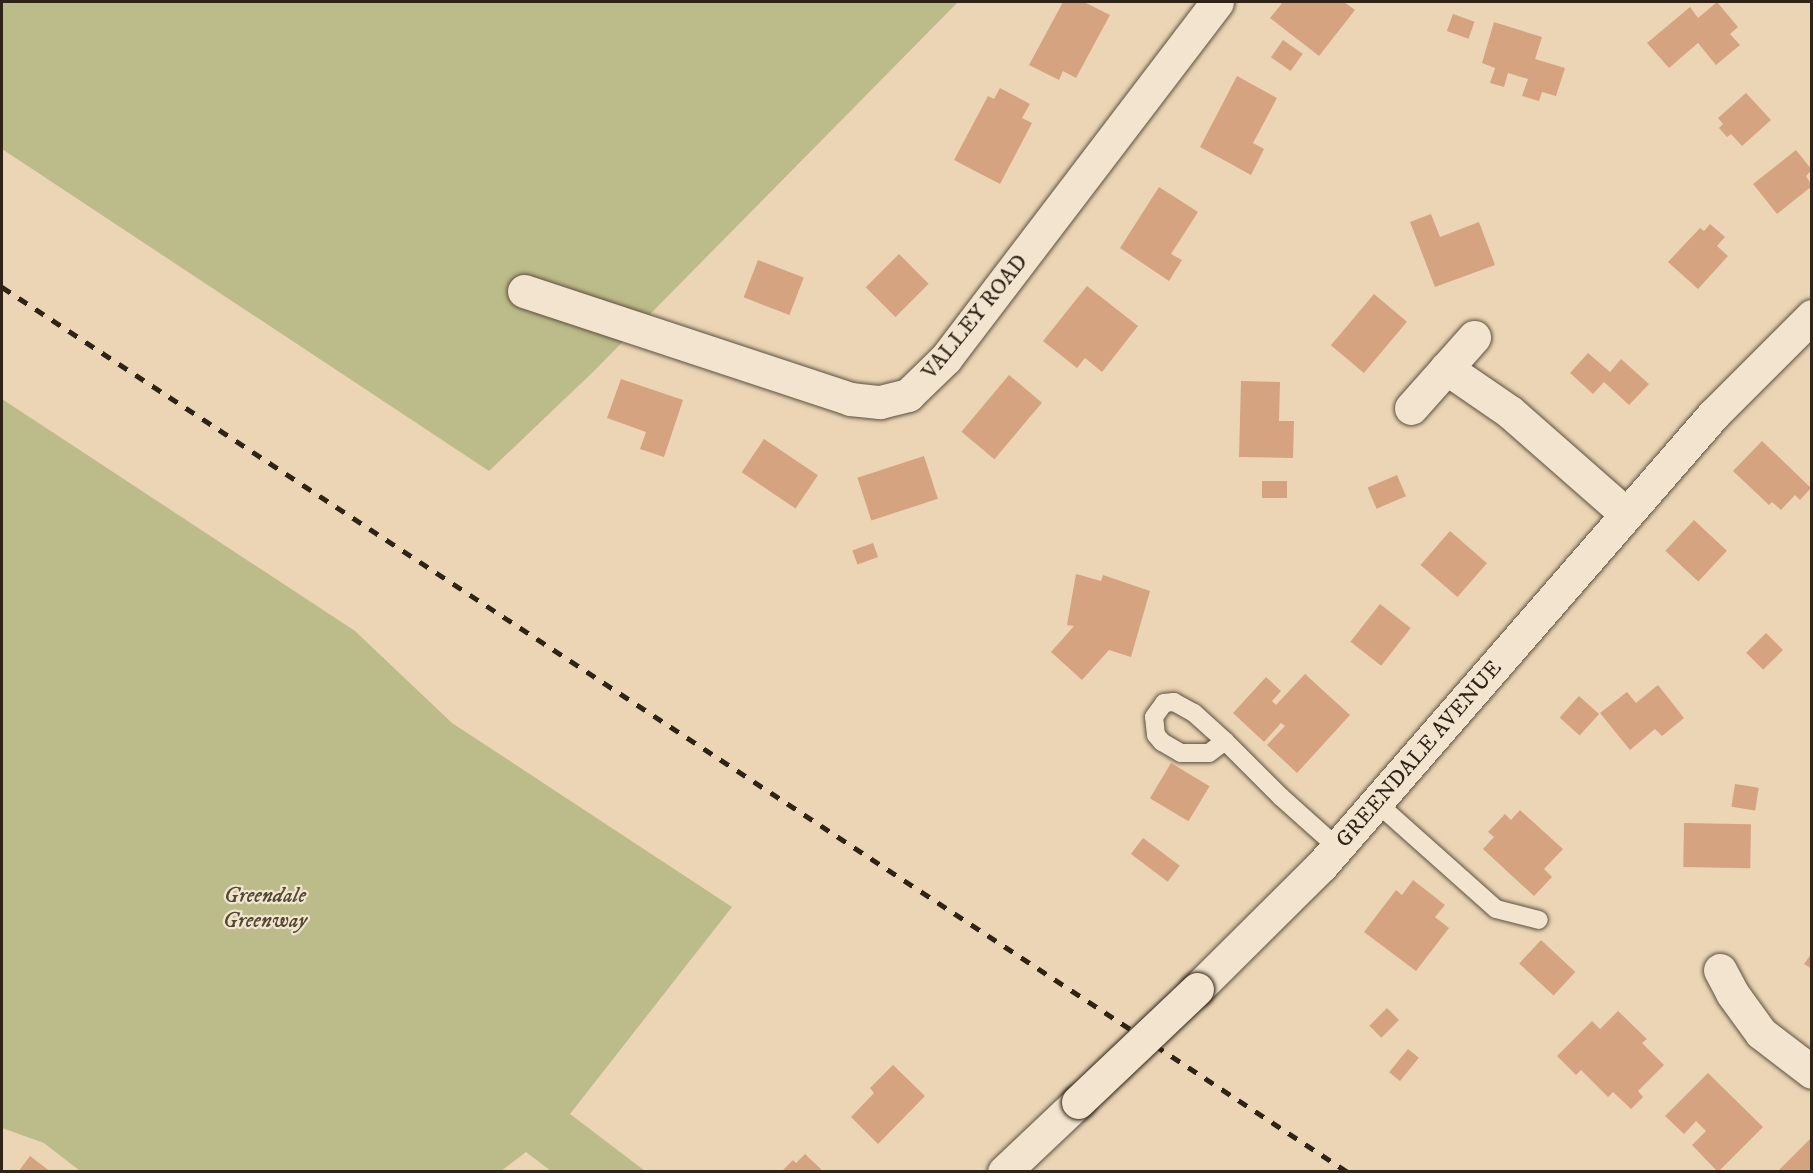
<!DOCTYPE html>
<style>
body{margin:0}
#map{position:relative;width:1813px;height:1173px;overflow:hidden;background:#ebd5b5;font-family:"IM FELL DW Pica",serif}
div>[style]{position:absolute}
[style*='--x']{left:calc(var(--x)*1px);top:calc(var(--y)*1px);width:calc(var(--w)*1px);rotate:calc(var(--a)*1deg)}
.green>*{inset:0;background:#bcbc8a}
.building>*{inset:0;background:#d6a380;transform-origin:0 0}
.roads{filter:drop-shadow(0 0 2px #5d503e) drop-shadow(0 0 2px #5d503e)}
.lane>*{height:18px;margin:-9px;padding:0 9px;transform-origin:9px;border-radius:9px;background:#f2e4cf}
.street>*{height:33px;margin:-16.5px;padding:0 16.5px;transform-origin:16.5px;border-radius:16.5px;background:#f2e4cf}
.secondary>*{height:33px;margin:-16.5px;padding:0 16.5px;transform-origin:16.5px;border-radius:16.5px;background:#f2e4cf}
.rail>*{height:4.5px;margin-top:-2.25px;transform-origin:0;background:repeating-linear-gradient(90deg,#2e2316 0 10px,transparent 0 20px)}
.bridges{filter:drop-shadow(0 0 2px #2e2316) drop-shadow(0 0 2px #2e2316)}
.secondary-bridge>*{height:33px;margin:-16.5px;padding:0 16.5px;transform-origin:16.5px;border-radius:16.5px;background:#f2e4cf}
span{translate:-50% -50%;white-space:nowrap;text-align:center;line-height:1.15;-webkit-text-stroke:4.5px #f2e4cf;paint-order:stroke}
.street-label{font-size:22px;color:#2e2316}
.park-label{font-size:22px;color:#524933;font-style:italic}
.frame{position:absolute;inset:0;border:3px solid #2e2316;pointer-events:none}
</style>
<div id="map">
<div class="green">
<div style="clip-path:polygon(2px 2px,958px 2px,594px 371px,489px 471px,2px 149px)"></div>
<div style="clip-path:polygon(2px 399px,355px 631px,452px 723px,732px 907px,570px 1114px,645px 1171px,551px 1171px,526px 1152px,500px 1172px,80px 1171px,44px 1143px,2px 1128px)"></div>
</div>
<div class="building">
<div style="clip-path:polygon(1063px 2px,1084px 2px,1110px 15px,1076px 78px,1063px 71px,1059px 80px,1029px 65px)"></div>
<div style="clip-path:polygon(1283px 2px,1344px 2px,1355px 10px,1319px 56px,1270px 18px)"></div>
<div style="clip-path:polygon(1717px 2px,1738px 27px,1730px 34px,1740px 45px,1716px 65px,1698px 43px,1669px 68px,1647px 43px,1690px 7px,1698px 18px)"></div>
<div style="left:1453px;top:14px;width:23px;height:18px;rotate:20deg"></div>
<div style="clip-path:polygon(1494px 22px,1542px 37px,1535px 59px,1565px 68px,1556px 96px,1542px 92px,1539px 101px,1522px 96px,1528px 79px,1508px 73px,1504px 87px,1490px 83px,1495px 68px,1482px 63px)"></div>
<div style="left:1283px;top:40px;width:24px;height:21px;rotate:35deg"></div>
<div style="clip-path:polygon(1237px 76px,1277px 98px,1253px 143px,1264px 149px,1251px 175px,1200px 147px)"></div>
<div style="clip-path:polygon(1000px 88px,1030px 104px,1022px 118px,1032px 123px,1000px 184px,954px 160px,988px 96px,994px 99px)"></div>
<div style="clip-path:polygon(1746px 93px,1771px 120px,1742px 146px,1731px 134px,1727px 137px,1719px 128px,1723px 124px,1718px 118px)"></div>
<div style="clip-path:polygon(1796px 150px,1812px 170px,1806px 176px,1812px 186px,1777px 214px,1753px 184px)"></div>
<div style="clip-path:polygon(1159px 187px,1198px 212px,1171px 254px,1182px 260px,1169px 281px,1120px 248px)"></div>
<div style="clip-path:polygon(1431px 214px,1440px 237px,1479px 222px,1495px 265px,1435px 287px,1410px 222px)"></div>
<div style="clip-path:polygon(1710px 224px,1725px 237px,1717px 246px,1728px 256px,1698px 289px,1668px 262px,1700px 228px,1704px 231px)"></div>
<div style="left:899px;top:254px;width:42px;height:47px;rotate:45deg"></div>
<div style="left:758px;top:260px;width:49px;height:40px;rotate:21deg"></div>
<div style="clip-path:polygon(1087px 286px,1138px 326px,1102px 372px,1085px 358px,1077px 368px,1043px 341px)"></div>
<div style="left:1374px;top:294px;width:43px;height:67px;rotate:40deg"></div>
<div style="clip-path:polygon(1588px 353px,1610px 372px,1621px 359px,1649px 384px,1629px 405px,1604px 382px,1593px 394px,1570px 373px)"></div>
<div style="left:1009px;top:375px;width:43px;height:74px;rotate:40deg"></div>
<div style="clip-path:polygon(621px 379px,683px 400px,664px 457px,640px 449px,646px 432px,607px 418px)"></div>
<div style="clip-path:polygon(1241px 381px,1280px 382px,1279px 421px,1294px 421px,1293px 458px,1239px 457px)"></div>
<div style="left:764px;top:439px;width:65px;height:40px;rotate:34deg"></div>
<div style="clip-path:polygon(1762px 441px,1811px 488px,1800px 500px,1795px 495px,1781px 510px,1772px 502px,1769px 505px,1733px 471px)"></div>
<div style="left:924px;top:456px;width:45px;height:70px;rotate:72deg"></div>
<div style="left:1397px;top:475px;width:23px;height:32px;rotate:67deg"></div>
<div style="left:1262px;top:481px;width:25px;height:17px"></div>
<div style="left:1694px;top:520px;width:45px;height:42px;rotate:43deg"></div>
<div style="left:1450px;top:531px;width:49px;height:45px;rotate:41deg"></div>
<div style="left:873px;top:543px;width:15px;height:22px;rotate:70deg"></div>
<div style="clip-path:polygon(1076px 574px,1101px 581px,1103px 575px,1150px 591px,1131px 657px,1109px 650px,1082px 680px,1051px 652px,1074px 626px,1067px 625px)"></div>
<div style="left:1380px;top:604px;width:39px;height:48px;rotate:38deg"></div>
<div style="left:1766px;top:633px;width:24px;height:28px;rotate:45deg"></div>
<div style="clip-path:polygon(1305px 674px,1350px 715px,1297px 773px,1267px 745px,1285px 726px,1281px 723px,1264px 742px,1233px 713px,1266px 677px,1281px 691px,1272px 701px,1276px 705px)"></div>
<div style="clip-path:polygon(1658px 685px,1684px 718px,1662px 736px,1655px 729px,1630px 750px,1600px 713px,1627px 692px,1636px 703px)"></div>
<div style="left:1579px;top:696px;width:27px;height:29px;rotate:42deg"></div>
<div style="left:1171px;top:763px;width:45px;height:41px;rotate:31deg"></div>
<div style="left:1735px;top:784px;width:24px;height:23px;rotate:9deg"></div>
<div style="clip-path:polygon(1520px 810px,1563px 849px,1544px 869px,1552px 877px,1534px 896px,1483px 849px,1494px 837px,1488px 832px,1505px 814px,1511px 820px)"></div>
<div style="left:1684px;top:823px;width:67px;height:44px;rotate:1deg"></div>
<div style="left:1143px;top:838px;width:46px;height:20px;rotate:37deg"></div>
<div style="clip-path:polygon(1413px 880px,1445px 905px,1435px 917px,1449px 928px,1416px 971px,1364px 932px,1396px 890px,1402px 895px)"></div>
<div style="left:1541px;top:940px;width:47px;height:32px;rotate:43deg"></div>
<div style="clip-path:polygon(1812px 953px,1812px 969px,1804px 964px)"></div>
<div style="left:1387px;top:1008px;width:17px;height:25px;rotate:45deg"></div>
<div style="clip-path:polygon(1618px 1011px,1647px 1039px,1642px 1043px,1664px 1065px,1638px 1091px,1643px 1097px,1631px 1109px,1613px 1092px,1608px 1097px,1581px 1070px,1576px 1075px,1557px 1056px,1592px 1021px,1600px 1029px)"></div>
<div style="left:1408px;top:1049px;width:14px;height:30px;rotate:39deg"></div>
<div style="clip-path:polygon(893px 1065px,925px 1096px,878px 1144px,851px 1117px,874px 1093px,870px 1088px)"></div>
<div style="clip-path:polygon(1708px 1073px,1763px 1127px,1718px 1172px,1692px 1145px,1706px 1131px,1696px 1121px,1684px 1134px,1665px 1116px)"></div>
<div style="clip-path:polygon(1810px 1139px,1812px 1172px,1780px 1172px,1779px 1170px)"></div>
<div style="clip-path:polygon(805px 1154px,824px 1172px,781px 1172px,793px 1160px,796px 1163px)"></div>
<div style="clip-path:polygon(30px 1156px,51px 1172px,18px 1172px)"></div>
</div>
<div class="roads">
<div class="lane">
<div style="--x:1225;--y:741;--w:20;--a:143"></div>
<div style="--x:1209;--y:753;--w:28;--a:180"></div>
<div style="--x:1181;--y:753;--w:22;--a:-150"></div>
<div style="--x:1162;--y:742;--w:9;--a:-131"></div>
<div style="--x:1156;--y:735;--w:18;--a:-96"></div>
<div style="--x:1154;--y:717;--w:17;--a:-54"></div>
<div style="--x:1164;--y:703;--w:10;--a:-6"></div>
<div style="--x:1174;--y:702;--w:23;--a:29"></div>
<div style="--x:1194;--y:713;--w:42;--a:42.1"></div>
<div style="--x:1225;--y:741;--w:79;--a:45"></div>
<div style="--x:1281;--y:797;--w:76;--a:41.8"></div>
<div style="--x:1377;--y:803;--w:159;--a:41.7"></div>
<div style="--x:1496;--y:909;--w:44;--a:14.3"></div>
</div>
<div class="street">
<div style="--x:524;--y:291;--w:343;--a:18.3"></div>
<div style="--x:850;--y:399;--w:30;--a:6"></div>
<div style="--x:880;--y:402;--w:29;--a:-14"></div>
<div style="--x:908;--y:395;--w:53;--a:-44.2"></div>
<div style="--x:946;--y:358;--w:447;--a:-52.7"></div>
<div style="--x:1446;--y:368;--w:78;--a:34.5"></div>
<div style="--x:1510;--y:412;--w:154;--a:41.3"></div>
<div style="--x:1411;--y:408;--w:95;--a:-48.4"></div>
<div style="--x:1720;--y:970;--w:26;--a:62"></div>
<div style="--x:1732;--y:993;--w:49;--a:54.1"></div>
<div style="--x:1761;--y:1033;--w:64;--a:37.4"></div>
</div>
<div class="secondary">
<div style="--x:1197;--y:989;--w:175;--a:-44.8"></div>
<div style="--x:1321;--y:866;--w:598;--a:-49"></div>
<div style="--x:1713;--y:415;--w:140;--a:-45"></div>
<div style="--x:1004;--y:1172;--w:102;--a:-43.4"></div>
</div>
</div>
<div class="rail">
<div style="--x:2;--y:287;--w:1611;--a:33.33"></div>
</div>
<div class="bridges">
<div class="secondary-bridge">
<div style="--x:1078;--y:1102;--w:164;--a:-43.5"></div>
</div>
</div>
<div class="street-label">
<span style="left:975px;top:317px;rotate:-51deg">VALLEY ROAD</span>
<span style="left:1419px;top:754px;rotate:-49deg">GREENDALE AVENUE</span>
</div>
<div class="park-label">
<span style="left:265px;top:908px">Greendale<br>Greenway</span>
</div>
<div class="frame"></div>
</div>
